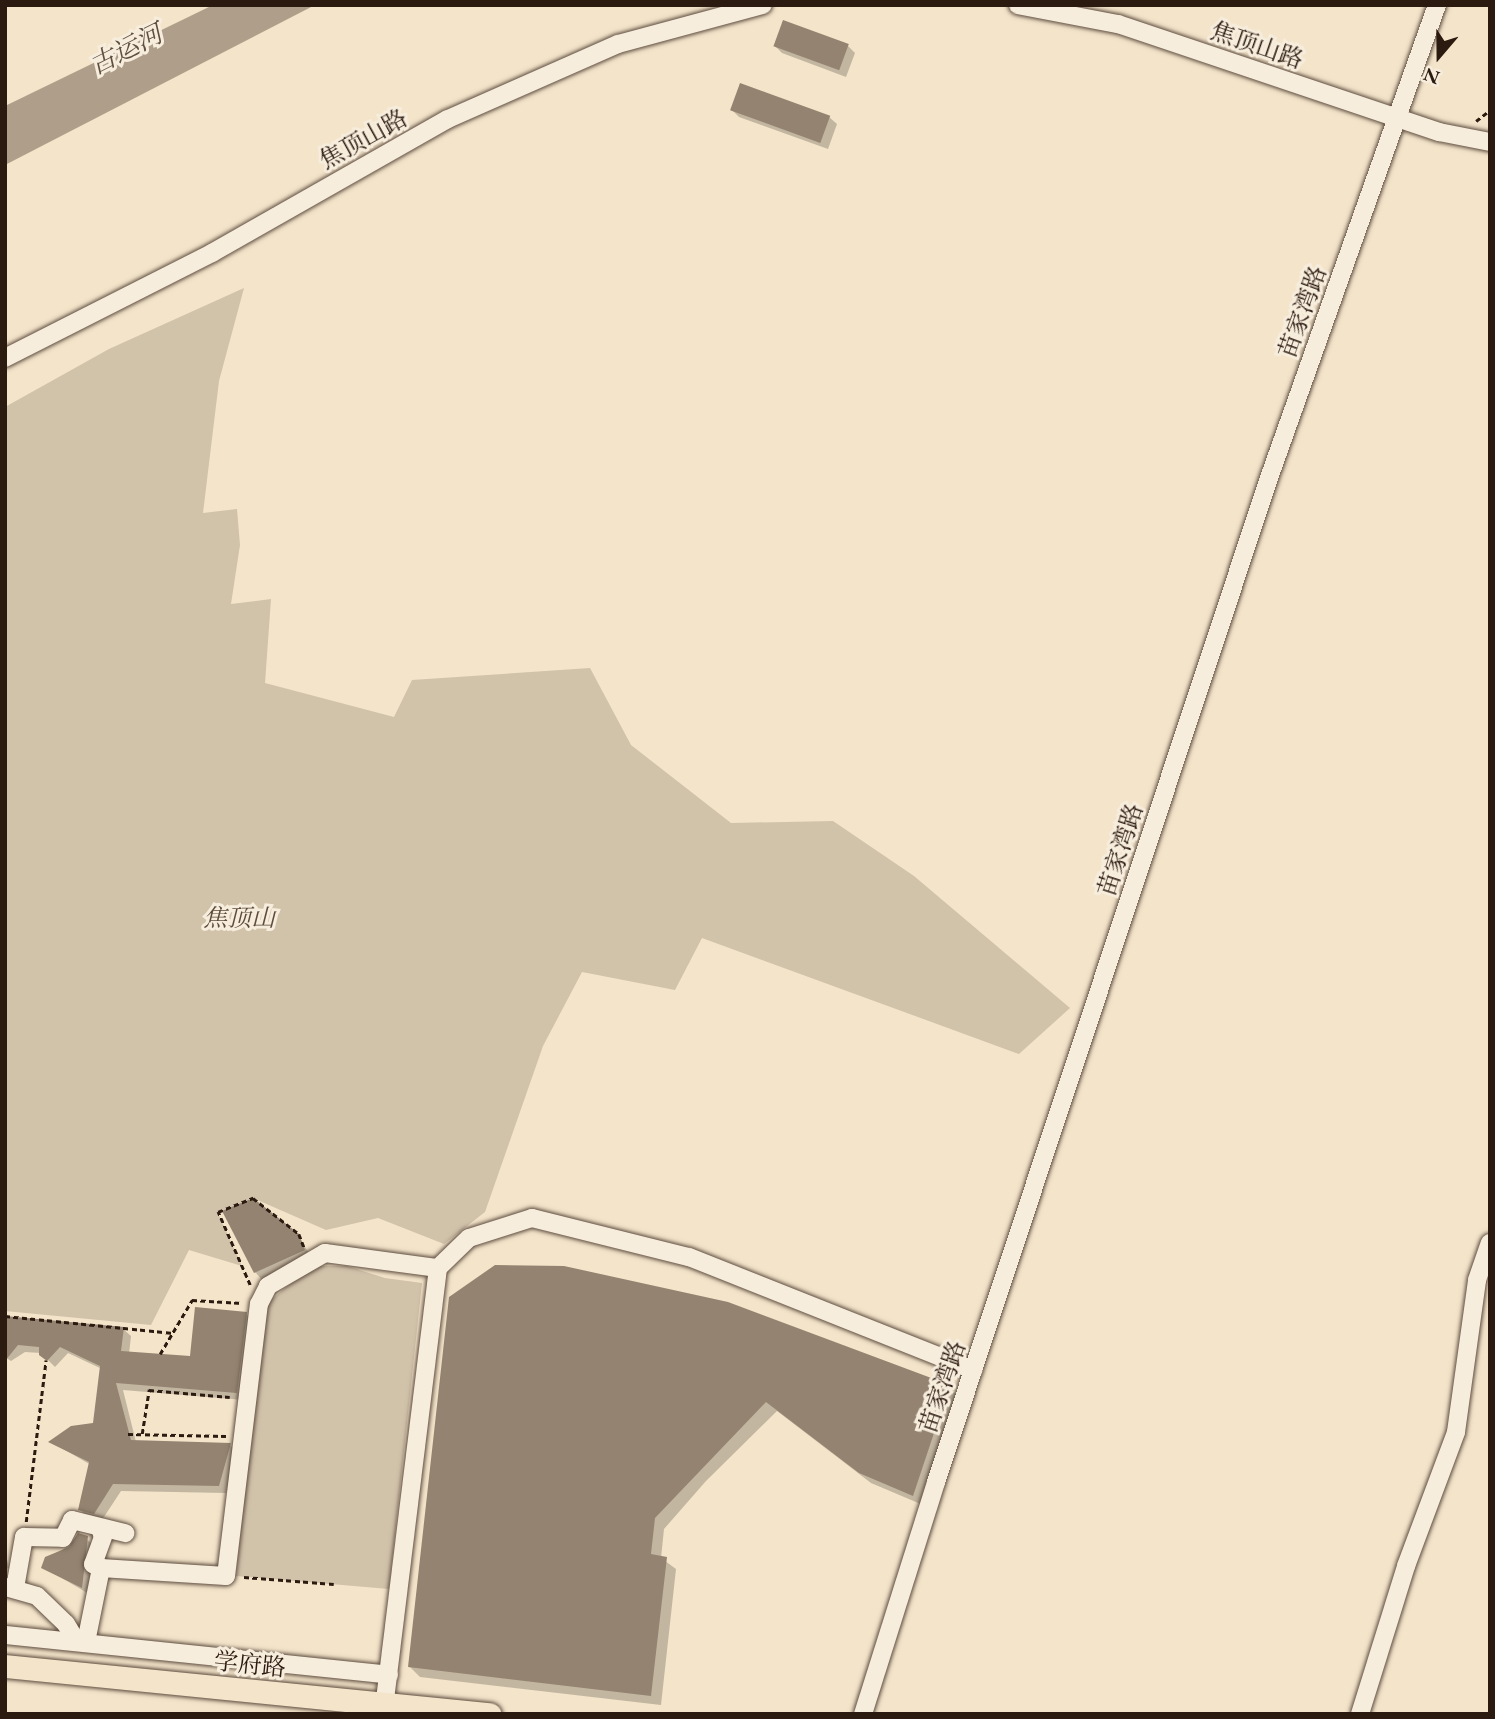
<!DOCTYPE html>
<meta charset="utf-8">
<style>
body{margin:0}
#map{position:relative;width:1495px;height:1719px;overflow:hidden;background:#f3e4ca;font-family:"EB Garamond","Noto Serif SC",serif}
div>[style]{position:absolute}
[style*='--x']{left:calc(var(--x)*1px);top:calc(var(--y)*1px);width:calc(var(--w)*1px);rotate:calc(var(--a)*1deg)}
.green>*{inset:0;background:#d1c2aa}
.water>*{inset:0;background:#af9f8a}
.shadow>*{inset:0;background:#0003}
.building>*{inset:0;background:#938370;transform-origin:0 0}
.path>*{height:2.5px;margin-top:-1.25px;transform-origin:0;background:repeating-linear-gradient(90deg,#2b1a0f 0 5px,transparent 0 8.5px)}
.roads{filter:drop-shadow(0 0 2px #5d4c3e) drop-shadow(0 0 2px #5d4c3e)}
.minor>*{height:18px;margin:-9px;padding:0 9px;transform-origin:9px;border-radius:9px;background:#f7eddd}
.major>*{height:23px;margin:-11.5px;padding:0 11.5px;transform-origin:11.5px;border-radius:11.5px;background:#f3e4ca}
span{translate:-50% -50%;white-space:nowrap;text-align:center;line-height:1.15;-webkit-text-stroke:6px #f7eddd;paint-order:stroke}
.street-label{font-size:24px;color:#2b1a0f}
.park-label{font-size:24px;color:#5d4c3e;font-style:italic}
.water-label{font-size:26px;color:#604f40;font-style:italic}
.frame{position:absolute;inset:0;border:7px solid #2b1a0f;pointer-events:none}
.north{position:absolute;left:1404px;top:21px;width:70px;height:70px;-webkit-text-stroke:5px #f7eddd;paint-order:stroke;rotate:200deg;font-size:19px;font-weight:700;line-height:28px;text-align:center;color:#2b1a0f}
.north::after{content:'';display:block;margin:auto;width:24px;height:32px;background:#2b1a0f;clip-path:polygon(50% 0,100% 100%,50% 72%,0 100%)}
</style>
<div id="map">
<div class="green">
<div style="clip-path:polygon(244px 288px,219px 381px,203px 513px,237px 509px,240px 545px,231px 604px,271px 599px,265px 683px,394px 717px,412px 680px,590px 668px,631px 745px,731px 823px,833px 821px,914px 876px,1070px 1008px,1019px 1054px,702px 938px,675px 990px,582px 972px,543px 1046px,485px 1212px,444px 1244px,378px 1218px,326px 1230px,253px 1198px,218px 1213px,242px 1266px,189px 1250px,151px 1325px,5px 1311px,5px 407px,109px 349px)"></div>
<div style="clip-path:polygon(311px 1266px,347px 1266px,385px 1278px,422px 1283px,389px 1589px,236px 1576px,260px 1334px,269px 1302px)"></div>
</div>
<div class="water">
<div style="clip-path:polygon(213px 5px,315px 5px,5px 165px,5px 106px)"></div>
</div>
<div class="shadow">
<div style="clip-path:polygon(775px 46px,848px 46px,855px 53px,846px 77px,782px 53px)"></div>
<div style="clip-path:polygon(732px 110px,829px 117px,837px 124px,828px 149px,739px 117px)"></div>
<div style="clip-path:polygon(225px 1212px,298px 1236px,314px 1261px,265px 1283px,255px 1272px)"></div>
<div style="clip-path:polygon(450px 1298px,949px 1387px,959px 1397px,923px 1505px,871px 1483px,777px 1411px,706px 1481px,664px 1529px,661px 1558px,676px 1569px,661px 1705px,420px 1677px,410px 1667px)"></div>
<div style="clip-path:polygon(246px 1314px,253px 1321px,244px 1400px,123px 1390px,136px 1442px,230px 1445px,237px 1452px,226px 1493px,121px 1491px,102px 1520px,87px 1517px,80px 1509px,91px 1465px,51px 1442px,95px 1424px,102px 1369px,68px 1353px,55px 1367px,41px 1353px,25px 1352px,11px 1361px,5px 1357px,5px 1318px,123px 1329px,131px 1336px,129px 1354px,192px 1358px)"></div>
<div style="clip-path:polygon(79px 1535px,95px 1545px,89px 1594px,43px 1567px)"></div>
<div style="clip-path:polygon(5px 1551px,9px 1568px,5px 1569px)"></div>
</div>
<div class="building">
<div style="left:783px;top:20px;width:70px;height:28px;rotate:20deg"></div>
<div style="left:740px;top:83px;width:96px;height:29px;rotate:20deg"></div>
<div style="clip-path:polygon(253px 1198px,299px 1234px,305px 1250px,254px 1273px,222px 1211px)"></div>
<div style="clip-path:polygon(495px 1265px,564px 1266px,728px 1302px,950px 1385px,913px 1496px,859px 1473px,766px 1402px,655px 1518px,651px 1554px,667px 1557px,651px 1696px,408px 1667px,449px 1297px)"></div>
<div style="clip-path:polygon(195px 1307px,247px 1312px,237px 1393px,116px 1383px,131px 1440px,231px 1443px,219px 1486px,113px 1484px,94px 1514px,78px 1510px,89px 1462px,48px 1442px,71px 1426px,93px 1423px,100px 1366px,60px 1347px,47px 1361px,39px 1355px,39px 1347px,18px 1345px,5px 1361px,5px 1316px,124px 1327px,121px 1351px,190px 1356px)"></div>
<div style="clip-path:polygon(78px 1533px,88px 1536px,82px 1588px,41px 1568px,45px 1557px,69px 1547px)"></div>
</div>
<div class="path">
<div style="--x:1476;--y:121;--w:18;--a:-38"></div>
<div style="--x:250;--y:1285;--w:80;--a:-113.7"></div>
<div style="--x:218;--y:1212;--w:38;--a:-22"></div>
<div style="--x:253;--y:1198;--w:58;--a:38"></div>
<div style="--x:299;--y:1234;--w:14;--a:69"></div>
<div style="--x:5;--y:1316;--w:169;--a:5.8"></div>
<div style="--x:160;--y:1354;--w:63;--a:-59.3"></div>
<div style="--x:192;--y:1300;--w:50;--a:3.4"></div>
<div style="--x:128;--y:1434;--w:98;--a:1.2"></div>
<div style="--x:142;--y:1434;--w:45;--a:-81"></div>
<div style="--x:149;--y:1390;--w:81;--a:4.9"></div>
<div style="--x:26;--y:1522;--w:163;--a:-83"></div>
<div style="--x:244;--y:1577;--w:90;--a:4.4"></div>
</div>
<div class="roads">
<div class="minor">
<div style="--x:1018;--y:5;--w:102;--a:10.8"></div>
<div style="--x:1118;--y:24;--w:339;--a:18.6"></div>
<div style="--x:1439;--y:132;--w:52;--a:11.1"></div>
<div style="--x:5;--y:358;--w:232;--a:-26.9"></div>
<div style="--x:212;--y:253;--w:271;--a:-29.6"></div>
<div style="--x:448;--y:119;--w:186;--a:-23.8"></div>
<div style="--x:618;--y:44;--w:150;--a:-15.1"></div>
<div style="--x:438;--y:1268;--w:43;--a:-44.1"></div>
<div style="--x:469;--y:1238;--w:66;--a:-17.6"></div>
<div style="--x:532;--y:1218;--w:162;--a:14"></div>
<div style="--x:689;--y:1257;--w:306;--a:21.7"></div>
<div style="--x:100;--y:1528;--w:9;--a:72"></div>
<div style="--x:103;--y:1537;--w:29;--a:110"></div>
<div style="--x:93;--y:1564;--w:9;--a:27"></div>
<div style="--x:6;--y:1587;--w:32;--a:16"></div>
<div style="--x:37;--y:1596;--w:40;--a:44"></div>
<div style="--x:66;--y:1624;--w:21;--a:59"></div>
<div style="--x:15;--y:1588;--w:52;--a:-80"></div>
<div style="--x:24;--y:1537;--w:39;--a:1"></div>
<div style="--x:63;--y:1538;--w:20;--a:-63"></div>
<div style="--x:72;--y:1520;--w:55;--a:13.8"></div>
<div style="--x:5;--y:1635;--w:386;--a:5.9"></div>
<div style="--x:86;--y:1642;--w:76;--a:-78.5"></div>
<div style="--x:101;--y:1568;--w:125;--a:3.7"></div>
<div style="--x:226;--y:1576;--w:274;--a:-83.1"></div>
<div style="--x:259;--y:1304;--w:20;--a:-63"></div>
<div style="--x:268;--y:1286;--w:66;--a:-30.1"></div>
<div style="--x:325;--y:1253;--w:114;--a:7.6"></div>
<div style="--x:438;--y:1268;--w:449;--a:97"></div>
<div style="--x:863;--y:1714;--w:243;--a:-72.5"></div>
<div style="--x:936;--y:1482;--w:1058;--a:-71.65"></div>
<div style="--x:1269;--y:478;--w:502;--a:-70.45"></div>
<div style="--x:1360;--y:1714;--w:155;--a:-72.7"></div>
<div style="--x:1406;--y:1566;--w:143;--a:-69.5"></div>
<div style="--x:1456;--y:1432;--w:153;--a:-82.1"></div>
<div style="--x:1477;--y:1280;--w:39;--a:-71"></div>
</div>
<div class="major">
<div style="--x:5;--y:1666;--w:487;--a:5.7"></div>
</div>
</div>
<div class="street-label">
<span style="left:1257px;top:45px;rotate:19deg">焦顶山路</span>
<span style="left:363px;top:139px;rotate:-29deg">焦顶山路</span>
<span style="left:1302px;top:312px;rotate:-70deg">苗家湾路</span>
<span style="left:1120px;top:850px;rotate:-72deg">苗家湾路</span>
<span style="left:942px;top:1387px;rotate:-71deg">苗家湾路</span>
<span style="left:250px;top:1664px;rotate:6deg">学府路</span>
</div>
<div class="park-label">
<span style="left:239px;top:918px">焦顶山</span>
</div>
<div class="water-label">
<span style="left:126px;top:50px;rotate:-27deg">古运河</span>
</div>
<div class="frame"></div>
<div class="north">N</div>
</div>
